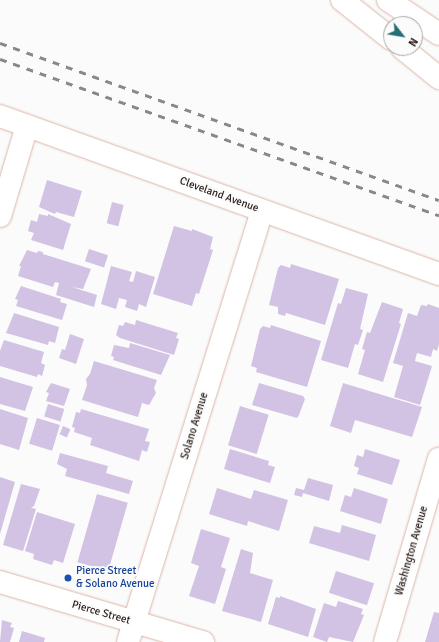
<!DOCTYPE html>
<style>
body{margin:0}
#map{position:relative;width:439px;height:642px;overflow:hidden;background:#fbfbfb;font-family:Signika,sans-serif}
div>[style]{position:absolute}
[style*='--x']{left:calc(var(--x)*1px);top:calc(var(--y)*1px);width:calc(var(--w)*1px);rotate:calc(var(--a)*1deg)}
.building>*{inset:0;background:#d2c2e3;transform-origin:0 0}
.roads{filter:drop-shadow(0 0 1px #dbb6a6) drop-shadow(0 0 1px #dbb6a6)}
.street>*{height:22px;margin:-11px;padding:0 11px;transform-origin:11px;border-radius:11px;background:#fff}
.secondary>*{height:22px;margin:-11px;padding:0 11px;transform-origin:11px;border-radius:11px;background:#fff}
.highway>*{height:22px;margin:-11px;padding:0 11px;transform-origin:11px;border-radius:11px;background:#fff}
.rail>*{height:3px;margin-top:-1.5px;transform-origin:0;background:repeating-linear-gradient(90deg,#8d8683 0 7px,transparent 0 14px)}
.dots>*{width:11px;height:11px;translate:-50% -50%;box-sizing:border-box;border:2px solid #fbfbfb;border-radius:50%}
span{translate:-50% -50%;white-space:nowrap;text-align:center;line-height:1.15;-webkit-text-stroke:4px #fbfbfb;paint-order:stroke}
.street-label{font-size:11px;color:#2a1c17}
.transit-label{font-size:11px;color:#164399}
.left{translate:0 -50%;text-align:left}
.north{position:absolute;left:383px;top:16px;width:40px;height:40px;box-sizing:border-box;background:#fbfbfb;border:1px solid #a7a2a0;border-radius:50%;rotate:121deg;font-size:11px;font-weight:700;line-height:16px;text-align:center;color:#2a1c17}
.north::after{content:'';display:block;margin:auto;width:14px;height:18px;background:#256e77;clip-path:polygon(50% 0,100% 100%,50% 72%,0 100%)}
</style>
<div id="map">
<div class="building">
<div style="clip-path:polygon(47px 180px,82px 191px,74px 217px,56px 212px,55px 214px,39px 207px)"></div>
<div style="left:112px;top:202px;width:12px;height:22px;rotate:14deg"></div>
<div style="clip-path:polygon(39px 214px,48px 216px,48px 214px,71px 224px,63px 250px,31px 240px,34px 233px,28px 231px,31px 220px,37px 222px)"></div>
<div style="clip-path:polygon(174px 226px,192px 231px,192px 229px,213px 237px,210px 249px,213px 250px,199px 294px,196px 293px,192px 306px,153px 294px)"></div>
<div style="left:89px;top:249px;width:20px;height:13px;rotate:18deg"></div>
<div style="clip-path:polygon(27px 250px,37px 253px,38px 251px,43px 252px,43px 254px,91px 269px,83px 289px,72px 287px,97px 295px,94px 307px,56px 295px,59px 283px,55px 282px,53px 287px,18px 276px,21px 266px,19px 266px)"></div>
<div style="clip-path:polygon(291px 264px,339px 279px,325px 325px,286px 313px,285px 316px,278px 314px,278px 307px,269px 305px,278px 268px,281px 265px,290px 268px)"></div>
<div style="clip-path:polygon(111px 266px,132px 272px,129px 281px,133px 282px,136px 271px,155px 277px,146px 307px,139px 304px,137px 311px,125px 307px,127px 300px,119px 298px,116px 309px,101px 304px)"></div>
<div style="clip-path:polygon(21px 286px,61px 299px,60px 302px,67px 304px,62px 320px,16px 306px,18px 300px,15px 299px)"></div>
<div style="clip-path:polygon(346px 288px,368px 294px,360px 329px,363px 330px,358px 345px,355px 344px,348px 368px,321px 360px,338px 303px,341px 304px)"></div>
<div style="clip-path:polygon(382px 302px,403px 309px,399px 323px,401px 324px,383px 382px,358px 374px,365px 350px,362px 349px,367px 332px,370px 333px)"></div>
<div style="clip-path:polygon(428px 304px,439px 308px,439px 344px,437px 351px,433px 349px,431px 357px,417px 353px,415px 361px,432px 366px,420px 405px,394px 397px,403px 366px,393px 363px,408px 313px,417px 316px,421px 305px,427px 306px)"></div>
<div style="clip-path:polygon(14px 313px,59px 327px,55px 343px,49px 341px,48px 345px,6px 333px)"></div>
<div style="clip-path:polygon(136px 320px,178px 333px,176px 338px,179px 339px,174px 355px,120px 338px,116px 335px,119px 325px,123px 326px,125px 322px,135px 325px)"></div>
<div style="clip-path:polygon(271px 325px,321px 341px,307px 387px,256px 372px,257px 368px,251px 366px,260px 329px,263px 326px,270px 328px)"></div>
<div style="clip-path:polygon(70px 334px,84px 339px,76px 364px,59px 358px,62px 349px,65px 350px)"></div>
<div style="clip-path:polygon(4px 340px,44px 352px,41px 363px,45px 365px,42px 376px,38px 374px,37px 377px,0 366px,0 351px)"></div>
<div style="clip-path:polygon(130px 343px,170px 355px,161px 375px,113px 360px,114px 357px,111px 356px,114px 345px,129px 348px)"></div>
<div style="clip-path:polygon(94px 361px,157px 380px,154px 388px,156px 393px,149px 405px,142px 403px,138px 417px,82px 400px,87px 385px,86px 379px,90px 374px)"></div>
<div style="clip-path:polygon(0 377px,33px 387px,25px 411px,0 404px)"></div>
<div style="clip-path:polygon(51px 383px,70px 389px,64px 406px,46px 401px,49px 393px,46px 392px)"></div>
<div style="clip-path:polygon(259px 383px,303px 396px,305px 399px,299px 415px,297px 418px,252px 405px)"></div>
<div style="clip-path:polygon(343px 383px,422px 407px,412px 437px,355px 420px,351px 433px,330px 426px)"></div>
<div style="left:48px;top:404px;width:17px;height:13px;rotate:17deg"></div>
<div style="left:240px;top:406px;width:30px;height:41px;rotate:17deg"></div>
<div style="clip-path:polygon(0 409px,28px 418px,19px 450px,0 444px)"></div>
<div style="clip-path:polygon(81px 409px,149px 429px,145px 441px,150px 442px,147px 452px,142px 450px,139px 461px,90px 445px,92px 438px,74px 432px,75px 428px,72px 427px,76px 412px,80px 413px)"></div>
<div style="left:37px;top:418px;width:24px;height:27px;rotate:17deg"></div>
<div style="left:63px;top:426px;width:8px;height:9px;rotate:23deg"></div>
<div style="clip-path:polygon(230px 449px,269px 461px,268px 465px,275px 467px,270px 483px,224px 469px)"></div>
<div style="clip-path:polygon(365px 449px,400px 460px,392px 485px,357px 474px,359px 468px,354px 466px,357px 455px,363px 457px)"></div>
<div style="clip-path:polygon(60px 453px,108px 466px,106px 473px,133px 481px,129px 494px,65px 476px,67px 469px,57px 464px)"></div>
<div style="clip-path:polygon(0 477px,15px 482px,0 534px)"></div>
<div style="clip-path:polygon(308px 478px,333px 485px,329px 501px,303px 493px,302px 497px,294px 495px,296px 488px,304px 490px)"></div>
<div style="clip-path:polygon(21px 484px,40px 489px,34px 506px,31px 508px,36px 509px,23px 551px,3px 545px)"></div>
<div style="clip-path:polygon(217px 488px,251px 499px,254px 490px,288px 500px,279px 531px,248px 521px,247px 526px,209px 514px)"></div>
<div style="clip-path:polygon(354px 488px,388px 499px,381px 524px,340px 511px,345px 495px,351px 497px)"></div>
<div style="left:97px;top:494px;width:32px;height:71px;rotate:16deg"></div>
<div style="clip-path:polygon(37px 512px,75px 524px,63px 563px,54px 560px,52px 565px,33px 559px,34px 554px,25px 551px)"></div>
<div style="clip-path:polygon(342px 525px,376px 535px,369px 561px,309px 543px,314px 526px,340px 533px)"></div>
<div style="clip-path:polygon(201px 529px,230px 538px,221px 567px,226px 569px,215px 604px,189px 596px,199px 566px,191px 563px)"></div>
<div style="clip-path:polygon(241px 549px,253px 553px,250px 573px,273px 580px,261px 622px,222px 611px)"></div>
<div style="left:336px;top:571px;width:40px;height:23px;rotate:18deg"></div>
<div style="clip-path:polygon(280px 596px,316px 609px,308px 637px,268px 624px,276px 597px,280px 598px)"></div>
<div style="clip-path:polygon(338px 601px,363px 609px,361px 614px,364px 615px,353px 642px,329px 637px,327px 642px,313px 637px,324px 603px,336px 607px)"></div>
<div style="clip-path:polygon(434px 612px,439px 613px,439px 642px,425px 642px)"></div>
<div style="clip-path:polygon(2px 620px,12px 623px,10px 627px,14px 628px,10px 642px,0 642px)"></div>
<div style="clip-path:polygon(22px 631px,45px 638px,44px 642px,19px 642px)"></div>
</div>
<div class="roads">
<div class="street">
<div style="--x:0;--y:216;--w:94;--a:-73.3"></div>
<div style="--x:134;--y:622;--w:430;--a:-72.7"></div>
<div style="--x:385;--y:642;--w:191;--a:-73.6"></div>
</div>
<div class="secondary">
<div style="--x:0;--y:116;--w:467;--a:19.8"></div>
<div style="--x:0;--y:582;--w:212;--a:16.5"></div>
<div style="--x:128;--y:642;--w:21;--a:-73"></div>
</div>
<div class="highway">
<div style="--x:342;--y:0;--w:63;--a:38.5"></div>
<div style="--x:388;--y:0;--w:61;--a:33.7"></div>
<div style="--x:402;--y:48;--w:48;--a:39"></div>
</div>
</div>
<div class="rail">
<div style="--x:0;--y:43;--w:466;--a:19.7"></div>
<div style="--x:0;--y:59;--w:466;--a:19.6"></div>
</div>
<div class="dots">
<div style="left:68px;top:578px;background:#1a4fb4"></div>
</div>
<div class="street-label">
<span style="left:219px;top:195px;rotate:20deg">Cleveland Avenue</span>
<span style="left:195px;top:426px;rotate:-73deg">Solano Avenue</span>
<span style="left:412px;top:551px;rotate:-74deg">Washington Avenue</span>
<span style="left:101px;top:613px;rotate:16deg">Pierce Street</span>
</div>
<div class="transit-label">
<span class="left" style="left:76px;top:578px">Pierce Street<br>&amp; Solano Avenue</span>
</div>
<div class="north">N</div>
</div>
